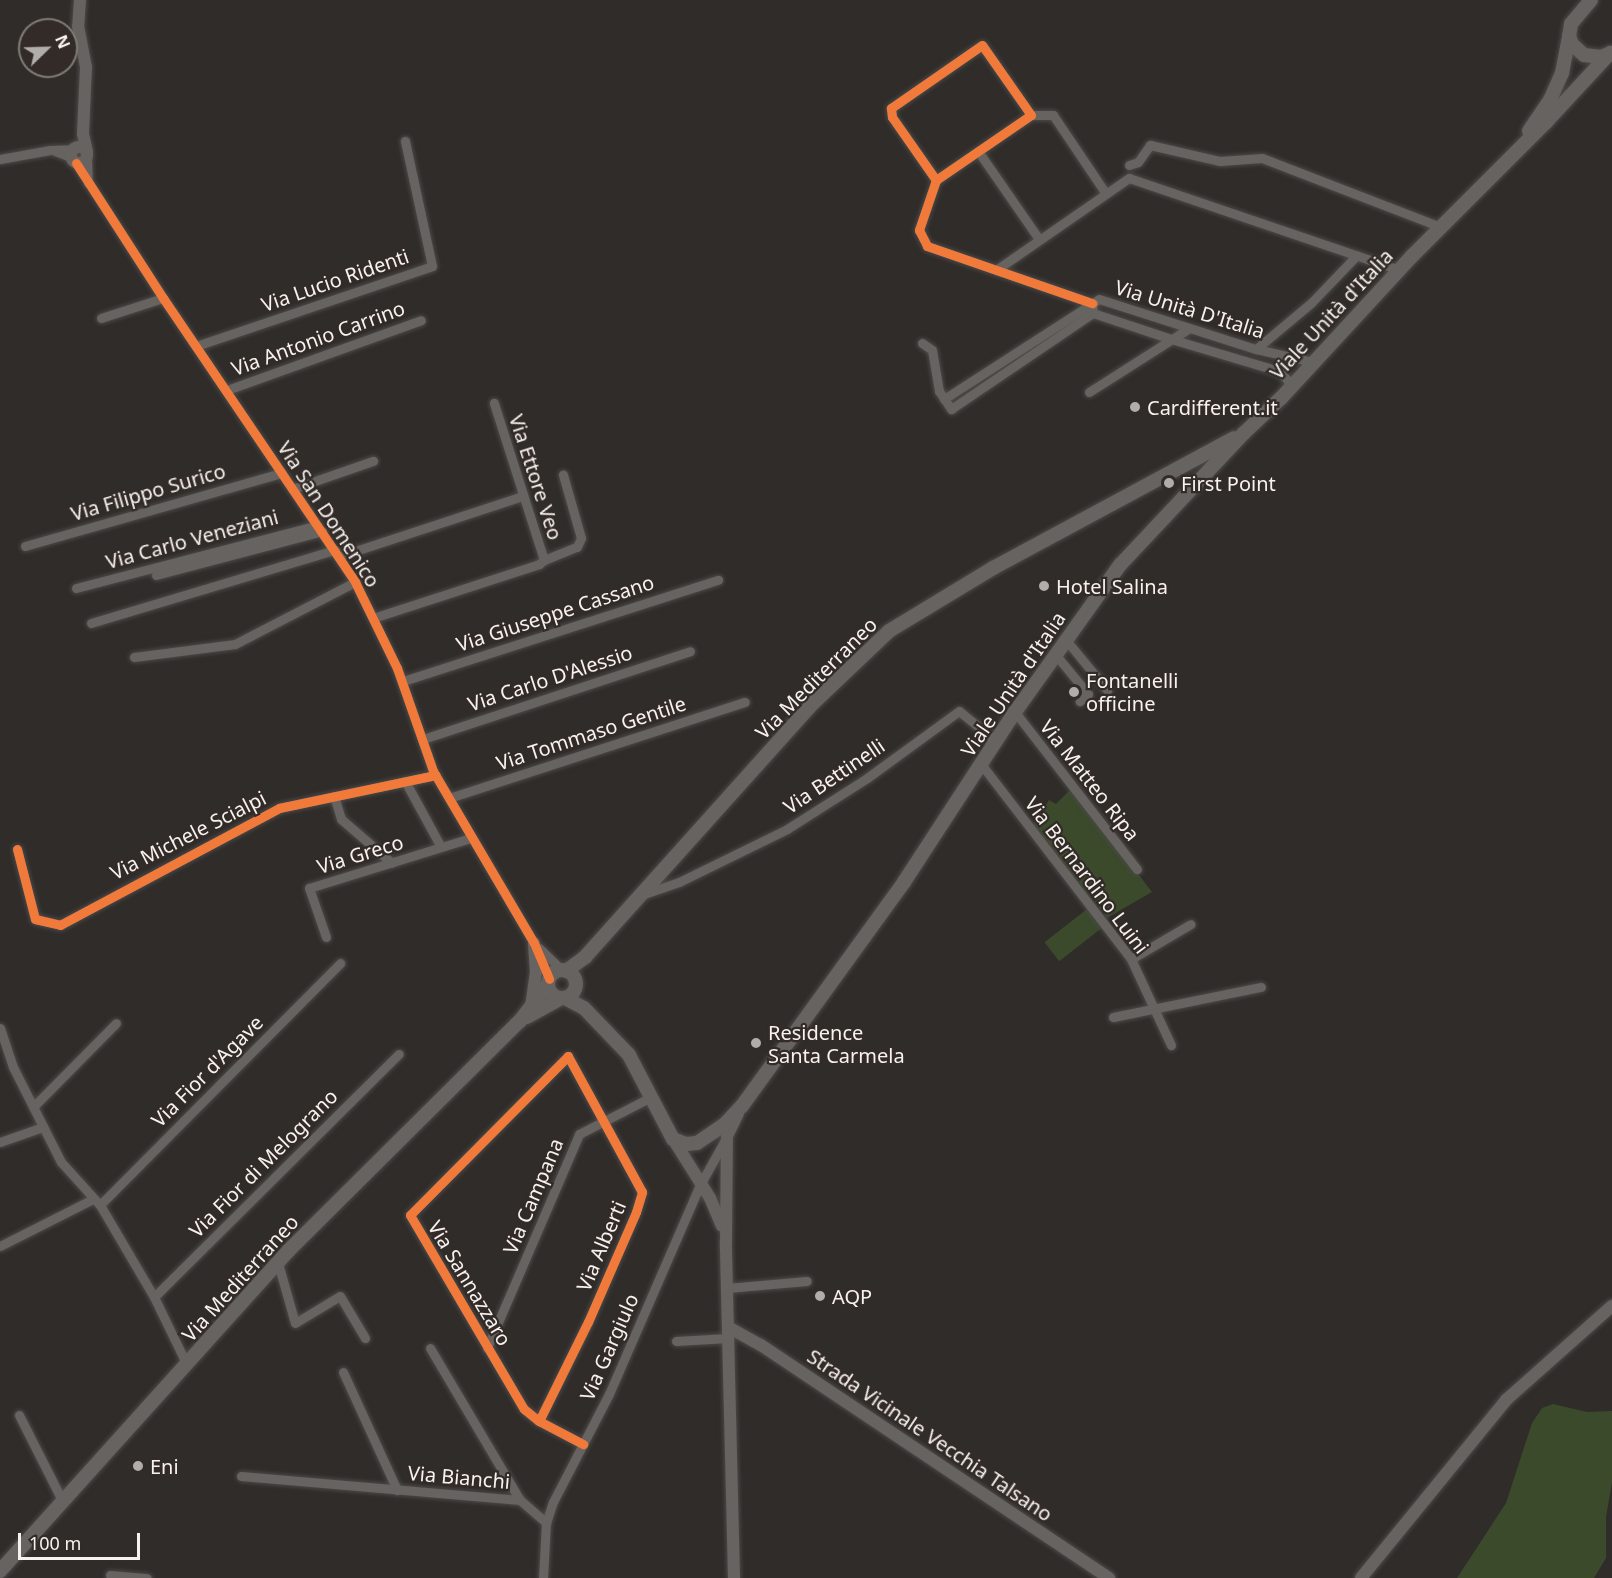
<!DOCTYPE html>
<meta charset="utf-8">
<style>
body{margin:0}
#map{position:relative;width:1612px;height:1578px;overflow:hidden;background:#2f2c2a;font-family:"Noto Sans",sans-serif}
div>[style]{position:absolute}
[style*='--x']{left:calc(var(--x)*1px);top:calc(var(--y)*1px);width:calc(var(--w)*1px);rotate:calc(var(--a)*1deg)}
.green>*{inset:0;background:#3a4a2b;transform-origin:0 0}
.roads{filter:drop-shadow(0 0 2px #4c4947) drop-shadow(0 0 2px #4c4947)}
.minor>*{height:9px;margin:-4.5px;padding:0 4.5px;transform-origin:4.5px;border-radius:4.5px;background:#666361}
.tertiary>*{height:12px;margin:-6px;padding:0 6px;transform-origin:6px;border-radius:6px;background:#666361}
.tertiary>.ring{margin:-6px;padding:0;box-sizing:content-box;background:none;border:12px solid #666361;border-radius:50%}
.secondary>*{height:14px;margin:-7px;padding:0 7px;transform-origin:7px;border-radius:7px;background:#666361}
.secondary>.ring{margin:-7px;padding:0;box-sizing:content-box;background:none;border:14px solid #666361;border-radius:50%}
.cycleway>*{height:9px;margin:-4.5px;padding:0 4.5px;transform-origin:4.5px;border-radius:4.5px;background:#f17a3a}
.dots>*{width:16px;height:16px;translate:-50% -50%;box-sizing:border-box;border:3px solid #322b27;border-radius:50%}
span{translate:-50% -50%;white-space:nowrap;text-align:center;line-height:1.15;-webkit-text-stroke:4.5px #322b27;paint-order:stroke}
.street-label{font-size:20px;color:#f7f2ef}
.poi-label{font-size:20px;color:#f7f2ef}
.left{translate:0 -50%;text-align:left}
.north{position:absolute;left:18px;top:18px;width:60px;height:60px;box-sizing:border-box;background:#322b27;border:2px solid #817b77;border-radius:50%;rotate:67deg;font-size:16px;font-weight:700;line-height:24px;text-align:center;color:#f7f2ef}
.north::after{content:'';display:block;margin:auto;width:21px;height:27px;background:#b1adaa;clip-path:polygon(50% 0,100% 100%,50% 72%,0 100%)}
.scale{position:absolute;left:18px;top:1533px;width:122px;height:27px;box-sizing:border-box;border:3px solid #f7f2ef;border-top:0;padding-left:8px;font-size:18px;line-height:21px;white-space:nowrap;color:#f7f2ef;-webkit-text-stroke:4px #322b27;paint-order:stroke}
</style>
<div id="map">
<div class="green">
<div style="clip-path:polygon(1072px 788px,1152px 892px,1107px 918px,1033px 824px,1049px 800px,1056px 804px)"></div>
<div style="left:1087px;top:909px;width:24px;height:54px;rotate:52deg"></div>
<div style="clip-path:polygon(1553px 1404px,1587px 1412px,1612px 1411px,1612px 1482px,1606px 1517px,1606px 1558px,1594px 1578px,1457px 1578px,1506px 1503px,1532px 1423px,1542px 1408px)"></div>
</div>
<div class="roads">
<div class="minor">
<div style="--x:1031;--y:115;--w:22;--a:0"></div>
<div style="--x:1053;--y:115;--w:95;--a:56.1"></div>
<div style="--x:55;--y:151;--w:17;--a:21"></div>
<div style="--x:978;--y:151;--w:107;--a:55.3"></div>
<div style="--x:87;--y:157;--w:26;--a:88"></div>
<div style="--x:0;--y:159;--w:51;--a:-10.2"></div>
<div style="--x:50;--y:150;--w:23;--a:-2"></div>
<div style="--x:76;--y:163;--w:161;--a:57.2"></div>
<div style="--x:163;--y:298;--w:343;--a:55.9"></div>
<div style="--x:355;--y:582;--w:96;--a:64"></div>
<div style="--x:397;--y:668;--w:109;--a:70.7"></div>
<div style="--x:433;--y:771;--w:199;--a:59.6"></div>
<div style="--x:534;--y:943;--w:39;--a:67"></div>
<div style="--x:1129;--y:165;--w:9;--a:-18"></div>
<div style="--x:1138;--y:162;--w:21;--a:-55"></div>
<div style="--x:1150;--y:145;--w:72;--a:12.9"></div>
<div style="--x:1220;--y:161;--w:42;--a:-4.1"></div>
<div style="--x:1262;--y:158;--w:192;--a:21.1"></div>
<div style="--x:936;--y:180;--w:115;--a:-34.4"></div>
<div style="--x:1031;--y:115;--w:85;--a:-125"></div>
<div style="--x:982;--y:45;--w:111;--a:145.3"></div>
<div style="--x:891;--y:108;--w:9;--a:84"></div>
<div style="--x:892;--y:117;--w:77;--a:55.1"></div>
<div style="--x:936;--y:180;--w:53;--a:108.8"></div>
<div style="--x:919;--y:230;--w:18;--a:63"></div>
<div style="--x:927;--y:246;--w:175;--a:19.1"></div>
<div style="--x:996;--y:270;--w:162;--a:-34.7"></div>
<div style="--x:1129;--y:178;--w:285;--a:18.8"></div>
<div style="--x:1093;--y:313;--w:82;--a:18.4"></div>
<div style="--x:1171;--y:339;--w:113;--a:16.5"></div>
<div style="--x:1279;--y:371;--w:19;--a:47"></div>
<div style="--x:101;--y:318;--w:65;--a:-17.9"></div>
<div style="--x:922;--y:343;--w:12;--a:35"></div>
<div style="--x:932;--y:350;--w:42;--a:80.3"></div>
<div style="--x:939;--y:391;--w:22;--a:56"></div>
<div style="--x:951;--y:409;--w:171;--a:-34.1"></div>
<div style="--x:1093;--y:313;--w:10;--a:-96"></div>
<div style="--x:196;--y:346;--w:249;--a:-18.7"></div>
<div style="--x:432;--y:266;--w:128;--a:-102.2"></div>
<div style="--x:1256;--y:349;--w:72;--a:-39.9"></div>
<div style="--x:1311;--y:303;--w:66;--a:-46.2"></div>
<div style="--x:227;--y:390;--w:206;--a:-19.8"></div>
<div style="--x:1089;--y:392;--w:117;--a:-32.5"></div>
<div style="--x:944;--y:399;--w:184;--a:-32.8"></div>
<div style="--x:1099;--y:299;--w:165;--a:17.7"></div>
<div style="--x:1256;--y:349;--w:58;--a:12.8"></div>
<div style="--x:292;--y:489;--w:86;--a:-19.1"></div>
<div style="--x:25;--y:546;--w:267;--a:-15.9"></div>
<div style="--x:340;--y:556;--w:193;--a:-18.2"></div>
<div style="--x:544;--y:560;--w:35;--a:-22"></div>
<div style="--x:577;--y:547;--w:10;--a:-66"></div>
<div style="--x:581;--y:538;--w:66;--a:-105.9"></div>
<div style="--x:156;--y:575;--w:172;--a:-14.8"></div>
<div style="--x:76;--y:588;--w:249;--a:-14.6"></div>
<div style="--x:373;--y:618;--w:175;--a:-18"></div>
<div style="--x:539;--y:564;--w:6;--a:-39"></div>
<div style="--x:544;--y:560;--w:165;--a:-107.7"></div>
<div style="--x:91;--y:623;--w:255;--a:-16.7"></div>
<div style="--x:1066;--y:640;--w:65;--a:50.6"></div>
<div style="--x:1055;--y:654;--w:52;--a:50.5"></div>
<div style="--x:1088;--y:694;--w:11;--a:139"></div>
<div style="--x:134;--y:657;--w:102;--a:-7.3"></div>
<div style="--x:235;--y:644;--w:135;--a:-27.3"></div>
<div style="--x:403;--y:681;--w:331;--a:-17.8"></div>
<div style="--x:1015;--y:712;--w:199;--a:52.2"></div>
<div style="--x:423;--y:739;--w:281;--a:-18.2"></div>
<div style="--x:981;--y:764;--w:246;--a:52.4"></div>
<div style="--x:1131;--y:959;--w:95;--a:65.1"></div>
<div style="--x:405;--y:781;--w:75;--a:61.4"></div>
<div style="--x:334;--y:796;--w:24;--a:73"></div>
<div style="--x:341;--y:819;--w:67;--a:40.8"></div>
<div style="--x:449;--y:798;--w:311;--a:-18"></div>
<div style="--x:17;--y:849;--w:72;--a:75.6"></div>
<div style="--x:35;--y:919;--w:26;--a:13"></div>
<div style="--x:60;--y:925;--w:248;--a:-28.1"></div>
<div style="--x:279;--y:808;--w:160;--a:-11.9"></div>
<div style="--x:644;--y:894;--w:37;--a:-19"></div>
<div style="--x:679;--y:882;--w:120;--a:-26.1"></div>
<div style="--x:787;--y:829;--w:95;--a:-32.5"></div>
<div style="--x:867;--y:778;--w:114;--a:-36.1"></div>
<div style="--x:959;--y:711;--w:48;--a:39"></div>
<div style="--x:326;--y:937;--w:52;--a:-109.1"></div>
<div style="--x:309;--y:888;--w:170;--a:-17.2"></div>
<div style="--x:539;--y:948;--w:33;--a:44"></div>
<div style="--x:1131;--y:959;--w:69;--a:-30.3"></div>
<div style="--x:1113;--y:1017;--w:151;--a:-11.5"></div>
<div style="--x:0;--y:1028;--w:41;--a:71.6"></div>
<div style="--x:13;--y:1067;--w:106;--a:63.2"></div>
<div style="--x:61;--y:1162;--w:58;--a:47.8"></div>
<div style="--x:100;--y:1205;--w:107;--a:59.6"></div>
<div style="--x:154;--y:1297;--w:76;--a:64.1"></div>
<div style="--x:33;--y:1107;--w:118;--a:-45.3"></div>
<div style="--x:0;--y:1142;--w:46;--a:-19.2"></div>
<div style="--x:100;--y:1205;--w:341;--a:-45.2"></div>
<div style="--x:0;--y:1246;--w:104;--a:-26.8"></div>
<div style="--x:278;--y:1263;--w:62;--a:74.2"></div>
<div style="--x:295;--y:1323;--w:52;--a:-31"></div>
<div style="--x:340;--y:1296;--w:49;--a:59.2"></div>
<div style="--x:727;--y:1288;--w:80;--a:-5"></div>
<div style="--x:154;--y:1297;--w:345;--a:-44.8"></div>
<div style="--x:676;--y:1341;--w:52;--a:-3.3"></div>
<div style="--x:430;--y:1348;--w:177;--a:59.4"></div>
<div style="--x:487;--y:1348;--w:233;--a:-66.7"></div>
<div style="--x:579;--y:1134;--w:81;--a:-27.2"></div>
<div style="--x:343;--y:1372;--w:130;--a:65.4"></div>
<div style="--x:19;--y:1415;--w:97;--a:63.2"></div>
<div style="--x:539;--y:1421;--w:110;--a:-63.7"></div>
<div style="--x:588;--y:1322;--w:120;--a:-66.4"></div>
<div style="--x:636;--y:1212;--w:21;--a:-73"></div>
<div style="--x:642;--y:1192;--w:155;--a:-118.6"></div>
<div style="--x:568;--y:1056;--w:224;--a:134.8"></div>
<div style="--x:410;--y:1215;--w:225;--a:59.6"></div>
<div style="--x:524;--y:1409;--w:19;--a:39"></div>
<div style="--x:539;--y:1421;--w:50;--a:27.6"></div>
<div style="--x:241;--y:1476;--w:280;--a:4.9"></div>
<div style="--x:520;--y:1500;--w:35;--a:41"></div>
<div style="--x:110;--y:1575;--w:37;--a:5"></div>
<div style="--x:543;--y:1578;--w:55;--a:-86.9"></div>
<div style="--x:546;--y:1523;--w:22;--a:-72"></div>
<div style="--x:553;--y:1502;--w:122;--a:-62.6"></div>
<div style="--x:609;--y:1394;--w:228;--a:-66.5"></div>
<div style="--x:700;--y:1185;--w:54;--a:-61"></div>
</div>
<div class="tertiary">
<div style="--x:80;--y:0;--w:26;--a:94"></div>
<div style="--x:78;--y:26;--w:42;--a:79"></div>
<div style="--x:86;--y:67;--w:67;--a:92.6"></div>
<div style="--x:83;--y:134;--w:18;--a:77"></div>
<div class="ring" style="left:71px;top:147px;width:4px;height:4px"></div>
<div style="--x:531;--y:1007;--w:34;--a:-82"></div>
<div style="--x:536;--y:973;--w:30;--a:-94"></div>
<div style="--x:673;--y:1139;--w:70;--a:57.9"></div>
<div style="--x:710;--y:1198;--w:30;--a:67"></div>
<div style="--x:728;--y:1327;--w:38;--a:29"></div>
<div style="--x:761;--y:1345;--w:419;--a:33.8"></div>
<div style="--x:734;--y:1578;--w:337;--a:-91.4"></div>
<div style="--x:726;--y:1241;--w:105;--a:-89.5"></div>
<div style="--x:727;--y:1136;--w:25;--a:-64"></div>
<div style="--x:1361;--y:1578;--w:230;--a:-50.8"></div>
<div style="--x:1506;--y:1400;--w:142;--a:-41.6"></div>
</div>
<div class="secondary">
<div style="--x:1591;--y:0;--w:31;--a:130"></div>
<div style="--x:1571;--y:24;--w:12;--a:99"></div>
<div style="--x:1569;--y:36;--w:9;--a:69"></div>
<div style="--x:1572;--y:44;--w:16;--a:43"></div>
<div style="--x:1584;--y:55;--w:17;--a:7"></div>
<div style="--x:1601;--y:57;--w:11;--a:-22"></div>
<div style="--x:1529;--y:131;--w:37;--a:-56"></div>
<div style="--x:1550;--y:100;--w:30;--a:-66"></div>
<div style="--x:1562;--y:73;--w:38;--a:-79"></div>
<div class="ring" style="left:548px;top:970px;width:14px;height:14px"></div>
<div style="--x:566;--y:971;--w:24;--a:-36"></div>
<div style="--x:585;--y:957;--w:336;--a:-48.1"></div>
<div style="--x:809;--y:707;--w:110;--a:-43.5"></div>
<div style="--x:889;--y:631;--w:122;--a:-31.2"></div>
<div style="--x:993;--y:568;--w:274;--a:-28.3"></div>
<div style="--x:565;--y:998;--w:21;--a:28"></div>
<div style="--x:584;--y:1008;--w:65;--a:46.2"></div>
<div style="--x:629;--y:1055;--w:95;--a:62.4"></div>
<div style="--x:673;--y:1139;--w:14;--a:21"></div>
<div style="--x:686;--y:1144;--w:11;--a:-5"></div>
<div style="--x:697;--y:1143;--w:32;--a:-34"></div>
<div style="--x:724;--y:1125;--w:26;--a:-47"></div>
<div style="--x:742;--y:1106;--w:276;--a:-54.1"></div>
<div style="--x:904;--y:882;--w:203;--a:-56.9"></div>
<div style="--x:1015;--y:712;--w:181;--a:-54.5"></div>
<div style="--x:1120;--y:565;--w:181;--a:-46.8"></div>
<div style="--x:1244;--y:433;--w:51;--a:-43.4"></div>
<div style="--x:1281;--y:398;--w:193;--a:-47.3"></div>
<div style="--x:1412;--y:256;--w:190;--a:-45"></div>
<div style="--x:1546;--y:122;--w:94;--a:-47.2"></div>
<div style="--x:527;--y:1017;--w:39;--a:-29"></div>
<div style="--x:0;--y:1571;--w:432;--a:-48"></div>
<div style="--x:289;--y:1250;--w:325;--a:-44.8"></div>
<div style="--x:520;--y:1021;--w:46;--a:-52.9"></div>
</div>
</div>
<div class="cycleway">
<div style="--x:76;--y:163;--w:161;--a:57.2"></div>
<div style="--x:163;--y:298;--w:343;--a:55.9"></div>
<div style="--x:355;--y:582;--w:96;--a:64"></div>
<div style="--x:397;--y:668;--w:109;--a:70.7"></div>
<div style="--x:433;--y:771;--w:199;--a:59.6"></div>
<div style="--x:534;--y:943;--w:39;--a:67"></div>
<div style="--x:936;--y:180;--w:115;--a:-34.4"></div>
<div style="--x:1031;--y:115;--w:85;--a:-125"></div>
<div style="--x:982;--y:45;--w:111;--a:145.3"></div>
<div style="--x:891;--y:108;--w:9;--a:84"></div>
<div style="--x:892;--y:117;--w:77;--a:55.1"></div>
<div style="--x:936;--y:180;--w:53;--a:108.8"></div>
<div style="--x:919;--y:230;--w:18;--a:63"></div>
<div style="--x:927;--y:246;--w:175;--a:19.1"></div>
<div style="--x:17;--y:849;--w:72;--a:75.6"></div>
<div style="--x:35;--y:919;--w:26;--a:13"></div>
<div style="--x:60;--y:925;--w:248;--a:-28.1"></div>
<div style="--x:279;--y:808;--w:160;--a:-11.9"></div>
<div style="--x:539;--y:1421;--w:110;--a:-63.7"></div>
<div style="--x:588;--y:1322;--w:120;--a:-66.4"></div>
<div style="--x:636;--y:1212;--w:21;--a:-73"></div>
<div style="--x:642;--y:1192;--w:155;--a:-118.6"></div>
<div style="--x:568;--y:1056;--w:224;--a:134.8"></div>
<div style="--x:410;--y:1215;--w:225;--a:59.6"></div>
<div style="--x:524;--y:1409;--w:19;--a:39"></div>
<div style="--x:539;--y:1421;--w:50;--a:27.6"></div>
</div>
<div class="dots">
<div style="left:1135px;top:407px;background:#b1adaa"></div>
<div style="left:1169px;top:483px;background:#b1adaa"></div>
<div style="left:1044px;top:586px;background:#b1adaa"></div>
<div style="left:1074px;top:692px;background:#b1adaa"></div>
<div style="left:756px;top:1043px;background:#b1adaa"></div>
<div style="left:820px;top:1296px;background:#b1adaa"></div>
<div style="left:138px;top:1466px;background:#b1adaa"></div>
</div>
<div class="street-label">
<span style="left:335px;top:280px;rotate:-19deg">Via Lucio Ridenti</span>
<span style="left:1190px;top:309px;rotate:17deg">Via Unità D'Italia</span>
<span style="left:1331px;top:314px;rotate:-47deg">Viale Unità d'Italia</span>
<span style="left:318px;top:338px;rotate:-20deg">Via Antonio Carrino</span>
<span style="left:536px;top:477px;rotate:72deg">Via Ettore Veo</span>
<span style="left:148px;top:492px;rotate:-16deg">Via Filippo Surico</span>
<span style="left:329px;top:514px;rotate:57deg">Via San Domenico</span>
<span style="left:192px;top:539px;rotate:-15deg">Via Carlo Veneziani</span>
<span style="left:555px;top:613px;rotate:-18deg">Via Giuseppe Cassano</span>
<span style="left:550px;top:678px;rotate:-18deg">Via Carlo D'Alessio</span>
<span style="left:816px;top:678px;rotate:-45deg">Via Mediterraneo</span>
<span style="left:1013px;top:684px;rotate:-56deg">Viale Unità d'Italia</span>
<span style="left:591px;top:733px;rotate:-18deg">Via Tommaso Gentile</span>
<span style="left:834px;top:776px;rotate:-34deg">Via Bettinelli</span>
<span style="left:1090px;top:780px;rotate:52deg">Via Matteo Ripa</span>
<span style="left:188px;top:835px;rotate:-27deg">Via Michele Scialpi</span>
<span style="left:360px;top:854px;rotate:-17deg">Via Greco</span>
<span style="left:1087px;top:875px;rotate:53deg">Via Bernardino Luini</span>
<span style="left:207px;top:1071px;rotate:-45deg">Via Fior d'Agave</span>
<span style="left:263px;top:1163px;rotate:-45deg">Via Fior di Melograno</span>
<span style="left:533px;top:1196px;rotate:-67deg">Via Campana</span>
<span style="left:601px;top:1246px;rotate:-67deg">Via Alberti</span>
<span style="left:240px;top:1278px;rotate:-48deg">Via Mediterraneo</span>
<span style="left:470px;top:1283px;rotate:59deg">Via Sannazzaro</span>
<span style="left:609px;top:1347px;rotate:-66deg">Via Gargiulo</span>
<span style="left:930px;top:1435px;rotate:34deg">Strada Vicinale Vecchia Talsano</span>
<span style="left:459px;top:1477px;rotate:5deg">Via Bianchi</span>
</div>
<div class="poi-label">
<span class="left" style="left:1147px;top:407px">Cardifferent.it</span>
<span class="left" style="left:1181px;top:483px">First Point</span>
<span class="left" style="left:1056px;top:586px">Hotel Salina</span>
<span class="left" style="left:1086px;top:692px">Fontanelli<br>officine</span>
<span class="left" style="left:768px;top:1044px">Residence<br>Santa Carmela</span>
<span class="left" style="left:832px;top:1296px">AQP</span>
<span class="left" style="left:150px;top:1466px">Eni</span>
</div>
<div class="north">N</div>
<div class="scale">100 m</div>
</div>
